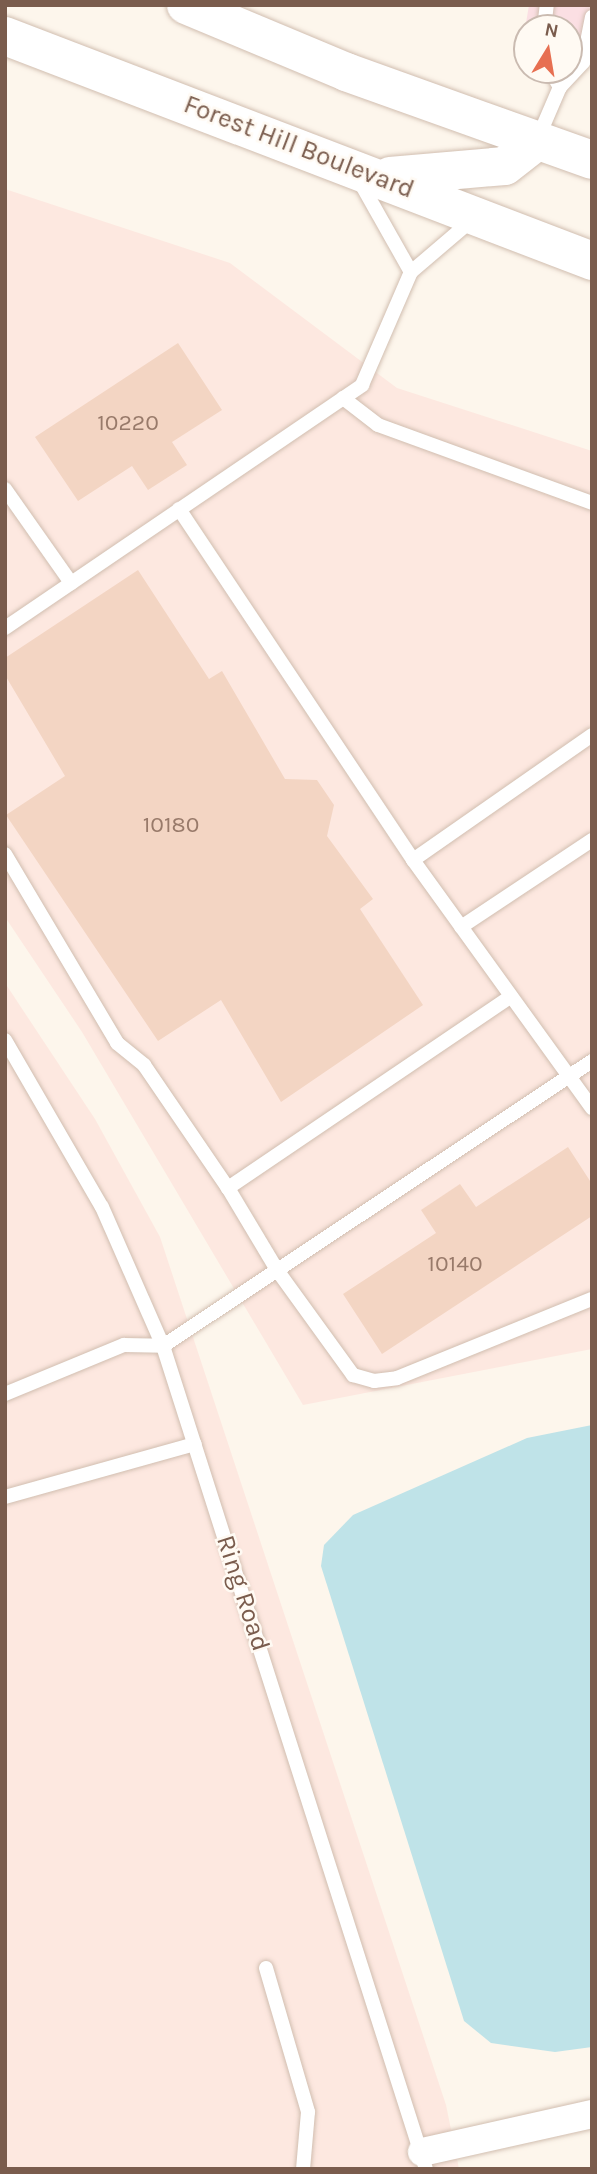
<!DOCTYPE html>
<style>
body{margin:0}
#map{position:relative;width:597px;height:2174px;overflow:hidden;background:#fdf6ec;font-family:Karla,sans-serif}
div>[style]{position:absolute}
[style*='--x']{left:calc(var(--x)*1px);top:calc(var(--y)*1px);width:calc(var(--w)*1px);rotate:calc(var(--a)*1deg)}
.commercial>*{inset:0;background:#fde8e0}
.medical>*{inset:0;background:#fbdfe3}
.water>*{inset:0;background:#bfe3e8}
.building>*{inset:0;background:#f3d5c3}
.roads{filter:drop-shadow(0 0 2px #d1beb0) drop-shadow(0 0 2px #d1beb0)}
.lane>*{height:14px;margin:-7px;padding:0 7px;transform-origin:7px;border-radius:7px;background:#fff}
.street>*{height:28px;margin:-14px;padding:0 14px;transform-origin:14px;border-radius:14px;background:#fff}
.secondary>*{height:38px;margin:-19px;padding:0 19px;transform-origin:19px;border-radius:19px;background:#fff}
span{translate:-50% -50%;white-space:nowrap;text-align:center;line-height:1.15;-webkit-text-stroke:5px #fffaf3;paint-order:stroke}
.number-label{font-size:23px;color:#987a6a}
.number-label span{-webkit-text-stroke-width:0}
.street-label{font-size:26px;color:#7a5c4d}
.frame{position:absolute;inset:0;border:7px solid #7a5c4d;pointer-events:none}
.north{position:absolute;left:513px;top:14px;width:70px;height:70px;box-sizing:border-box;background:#fffaf3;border:2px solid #cabbb1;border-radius:50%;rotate:11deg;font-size:19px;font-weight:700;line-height:28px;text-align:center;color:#7a5c4d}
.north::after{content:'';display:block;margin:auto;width:24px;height:32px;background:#e76f51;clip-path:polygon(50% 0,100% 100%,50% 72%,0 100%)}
</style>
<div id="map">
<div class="commercial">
<div style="clip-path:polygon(5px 189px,230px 263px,397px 388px,592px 451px,592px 1349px,303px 1405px,82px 1032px,5px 917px)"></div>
<div style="clip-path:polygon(5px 983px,95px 1119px,160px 1237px,446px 2105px,459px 2169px,5px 2169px)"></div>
</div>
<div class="medical">
<div style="clip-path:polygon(529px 5px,592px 5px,592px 58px,569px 51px,569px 28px,527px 28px,524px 35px)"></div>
</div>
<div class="water">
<div style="clip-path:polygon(592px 1425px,592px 2047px,555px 2052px,491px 2043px,464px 2021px,321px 1566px,324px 1545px,353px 1515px,527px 1438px)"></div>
</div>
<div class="building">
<div style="clip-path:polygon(178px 343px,222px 410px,172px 442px,187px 465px,148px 490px,132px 466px,78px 501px,35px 437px)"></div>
<div style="clip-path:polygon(138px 570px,209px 679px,222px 671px,285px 779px,317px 780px,334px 805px,327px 836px,373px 899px,360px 909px,423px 1005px,281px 1102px,221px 1000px,158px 1041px,6px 815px,65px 776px,5px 675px,5px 658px)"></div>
<div style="clip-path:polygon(568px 1147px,592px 1184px,592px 1216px,382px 1354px,343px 1294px,436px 1233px,421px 1210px,460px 1184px,476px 1207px)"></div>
</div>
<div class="roads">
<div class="lane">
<div style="--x:544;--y:28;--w:23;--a:-83"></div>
<div style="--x:550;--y:70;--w:20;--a:60"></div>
<div style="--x:538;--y:138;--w:56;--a:-66.7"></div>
<div style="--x:560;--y:87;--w:34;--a:-47"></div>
<div style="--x:583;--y:62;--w:46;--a:-78.7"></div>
<div style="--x:360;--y:182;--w:103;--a:60.5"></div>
<div style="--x:343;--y:398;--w:44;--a:37.6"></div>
<div style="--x:378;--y:425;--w:228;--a:20"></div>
<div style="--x:5;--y:489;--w:115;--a:54.9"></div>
<div style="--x:179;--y:509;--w:422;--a:56.3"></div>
<div style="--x:413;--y:860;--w:306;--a:54.2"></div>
<div style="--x:5;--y:628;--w:432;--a:-34.2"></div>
<div style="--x:362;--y:385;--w:123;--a:-66.6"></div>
<div style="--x:411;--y:272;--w:82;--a:-40.5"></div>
<div style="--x:5;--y:854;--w:220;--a:59.3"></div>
<div style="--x:117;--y:1043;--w:35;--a:39"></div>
<div style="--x:144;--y:1065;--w:149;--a:55.7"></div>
<div style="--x:413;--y:860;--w:218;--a:-34.9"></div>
<div style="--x:461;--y:927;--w:157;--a:-33.6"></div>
<div style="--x:510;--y:997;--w:341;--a:145.9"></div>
<div style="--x:228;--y:1188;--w:96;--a:59.1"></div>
<div style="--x:277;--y:1270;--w:130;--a:54.1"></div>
<div style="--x:353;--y:1375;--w:22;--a:16"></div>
<div style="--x:374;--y:1381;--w:23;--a:-7"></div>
<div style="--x:397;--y:1378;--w:210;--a:-22.1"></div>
<div style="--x:5;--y:1040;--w:193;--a:59.9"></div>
<div style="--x:102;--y:1207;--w:152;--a:66.3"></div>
<div style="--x:163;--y:1346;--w:864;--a:72.28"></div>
<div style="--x:5;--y:1394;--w:129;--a:-22.4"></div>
<div style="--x:124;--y:1345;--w:39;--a:1"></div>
<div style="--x:163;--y:1346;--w:515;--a:-33.6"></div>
<div style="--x:5;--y:1497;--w:197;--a:-15.6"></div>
<div style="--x:266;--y:1968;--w:150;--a:73.7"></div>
<div style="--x:308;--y:2112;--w:57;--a:95"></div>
</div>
<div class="street">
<div style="--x:422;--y:2152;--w:174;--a:-12.6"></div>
</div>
<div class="secondary">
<div style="--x:186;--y:5;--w:173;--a:22.7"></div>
<div style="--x:346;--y:72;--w:261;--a:19.7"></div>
<div style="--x:5;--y:36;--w:629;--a:20.97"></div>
<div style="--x:390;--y:176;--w:115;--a:-5"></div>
<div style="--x:505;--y:166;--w:39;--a:-38"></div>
</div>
</div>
<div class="number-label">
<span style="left:128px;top:423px">10220</span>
<span style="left:171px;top:825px">10180</span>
<span style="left:455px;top:1264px">10140</span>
</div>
<div class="street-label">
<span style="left:299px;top:147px;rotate:21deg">Forest Hill Boulevard</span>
<span style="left:243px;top:1593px;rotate:72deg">Ring Road</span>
</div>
<div class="frame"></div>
<div class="north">N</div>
</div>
